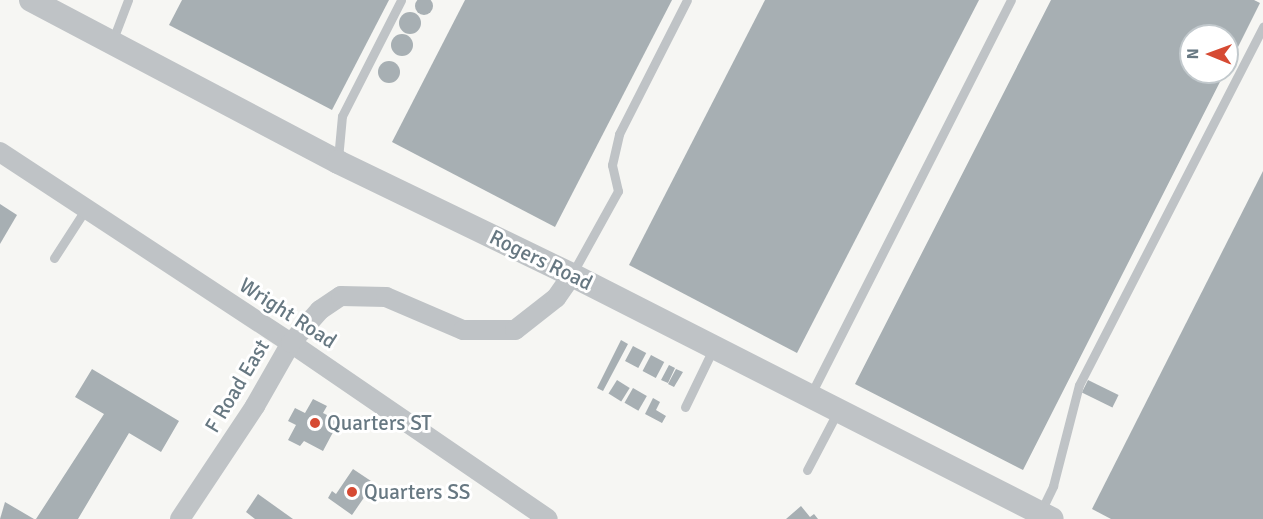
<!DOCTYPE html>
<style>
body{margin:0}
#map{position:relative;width:1263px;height:519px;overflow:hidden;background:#f6f6f3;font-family:Signika,sans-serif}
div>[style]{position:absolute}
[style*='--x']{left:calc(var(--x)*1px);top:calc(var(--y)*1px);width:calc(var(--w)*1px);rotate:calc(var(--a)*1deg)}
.building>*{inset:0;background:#a7afb3;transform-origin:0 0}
.round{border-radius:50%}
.service>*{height:9px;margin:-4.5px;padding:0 4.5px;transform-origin:4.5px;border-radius:4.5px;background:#bfc3c6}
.minor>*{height:20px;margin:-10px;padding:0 10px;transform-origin:10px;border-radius:10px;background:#bfc3c6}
.tertiary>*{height:24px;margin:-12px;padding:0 12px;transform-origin:12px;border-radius:12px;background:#bfc3c6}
.dots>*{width:16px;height:16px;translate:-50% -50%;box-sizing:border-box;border:3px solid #fff;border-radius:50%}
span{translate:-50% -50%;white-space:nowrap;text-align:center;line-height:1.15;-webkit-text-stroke:6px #fff;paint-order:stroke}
.street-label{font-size:21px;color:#677882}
.poi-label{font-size:21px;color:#677882}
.left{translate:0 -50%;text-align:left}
.north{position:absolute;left:1179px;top:24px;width:60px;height:60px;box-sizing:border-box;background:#fff;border:2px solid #c2c9cd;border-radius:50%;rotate:271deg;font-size:16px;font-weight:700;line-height:24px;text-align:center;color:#677882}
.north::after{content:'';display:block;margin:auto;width:21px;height:27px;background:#d64a33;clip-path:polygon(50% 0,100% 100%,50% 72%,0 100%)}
</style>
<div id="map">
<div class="building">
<div class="round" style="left:415px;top:-3px;width:18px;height:18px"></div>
<div style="clip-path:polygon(182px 0,389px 0,332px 110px,169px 25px)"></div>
<div style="clip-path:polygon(465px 0,672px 0,555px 227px,392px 142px)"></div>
<div style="clip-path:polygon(765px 0,979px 0,797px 353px,629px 265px)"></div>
<div style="clip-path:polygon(1051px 0,1254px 0,1260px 3px,1227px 69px,1227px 36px,1191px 36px,1191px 72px,1225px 72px,1023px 470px,855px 384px)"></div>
<div class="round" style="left:399px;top:12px;width:22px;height:22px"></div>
<div class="round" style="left:391px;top:34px;width:22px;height:22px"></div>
<div class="round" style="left:378px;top:61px;width:22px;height:22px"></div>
<div style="clip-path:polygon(1263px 171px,1263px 519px,1111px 519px,1092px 509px)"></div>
<div style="clip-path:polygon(0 204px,17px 215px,0 244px)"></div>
<div style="clip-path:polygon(621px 340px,628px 344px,603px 391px,597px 388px)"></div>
<div style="left:633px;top:346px;width:15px;height:17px;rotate:28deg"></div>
<div style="left:651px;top:355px;width:15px;height:18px;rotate:28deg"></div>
<div style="clip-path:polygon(669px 365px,675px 368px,668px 383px,661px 380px)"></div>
<div style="clip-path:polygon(92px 369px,179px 421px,161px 452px,129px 433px,78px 519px,36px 519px,104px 414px,75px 397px)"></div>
<div style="clip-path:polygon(676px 369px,683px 372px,674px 387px,668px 384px)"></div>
<div style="left:617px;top:380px;width:15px;height:16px;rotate:32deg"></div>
<div style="left:1088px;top:380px;width:34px;height:14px;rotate:26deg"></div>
<div style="left:633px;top:388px;width:16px;height:17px;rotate:30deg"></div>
<div style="clip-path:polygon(653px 398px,660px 402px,656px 410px,666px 416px,662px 423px,645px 414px)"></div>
<div style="clip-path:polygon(313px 399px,327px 406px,323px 413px,339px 421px,323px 451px,304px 441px,300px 446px,288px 440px,296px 425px,288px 421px,295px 408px,305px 413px)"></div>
<div style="clip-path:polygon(353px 469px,374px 483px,352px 515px,328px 498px,332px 491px,336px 494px)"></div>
<div style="clip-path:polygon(258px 494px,293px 519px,255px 519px,246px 512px)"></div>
<div style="clip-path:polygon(5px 502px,34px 519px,0 519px)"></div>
<div style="clip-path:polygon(801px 506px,810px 517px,814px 514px,818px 519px,786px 519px)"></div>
</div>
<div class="service">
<div style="--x:112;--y:42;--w:45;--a:-69.1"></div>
<div style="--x:338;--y:159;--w:43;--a:-84.7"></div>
<div style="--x:342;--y:116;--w:130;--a:-63"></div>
<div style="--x:54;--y:258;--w:61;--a:-57.1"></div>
<div style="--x:572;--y:274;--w:95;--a:-61"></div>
<div style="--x:618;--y:191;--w:27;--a:-103"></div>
<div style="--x:612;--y:165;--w:32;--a:-77"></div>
<div style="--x:619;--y:134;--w:150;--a:-63.1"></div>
<div style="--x:810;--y:396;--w:444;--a:-63.1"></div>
<div style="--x:685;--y:407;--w:67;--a:-64.2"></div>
<div style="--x:807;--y:470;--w:67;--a:-62.3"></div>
<div style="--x:1041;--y:511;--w:28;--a:-64"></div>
<div style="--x:1053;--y:486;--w:104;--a:-75.6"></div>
<div style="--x:1079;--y:385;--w:403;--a:-62.8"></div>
</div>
<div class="minor">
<div style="--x:0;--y:152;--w:348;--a:33.3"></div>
<div style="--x:291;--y:343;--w:311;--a:34.4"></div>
<div style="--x:180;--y:519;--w:136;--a:-56.4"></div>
<div style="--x:255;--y:406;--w:73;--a:-60.3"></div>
<div style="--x:291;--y:343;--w:44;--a:-48.7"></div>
<div style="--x:320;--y:310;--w:25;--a:-34"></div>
<div style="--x:341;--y:296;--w:45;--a:1.3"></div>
<div style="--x:386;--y:297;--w:84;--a:23.2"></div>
<div style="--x:463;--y:330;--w:52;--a:0"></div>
<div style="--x:515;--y:330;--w:52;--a:-38"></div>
<div style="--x:556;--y:298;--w:28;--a:-55"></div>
</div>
<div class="tertiary">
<div style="--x:31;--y:0;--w:347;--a:27.8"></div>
<div style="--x:338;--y:162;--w:260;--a:25.8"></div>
<div style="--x:572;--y:275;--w:538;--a:26.95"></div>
</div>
<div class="dots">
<div style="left:315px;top:423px;background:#d64a33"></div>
<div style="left:352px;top:492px;background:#d64a33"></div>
</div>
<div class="street-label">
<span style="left:541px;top:260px;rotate:26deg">Rogers Road</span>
<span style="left:288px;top:313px;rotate:33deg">Wright Road</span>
<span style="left:237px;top:386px;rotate:-59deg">F Road East</span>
</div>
<div class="poi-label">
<span class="left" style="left:327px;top:423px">Quarters ST</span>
<span class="left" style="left:364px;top:492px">Quarters SS</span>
</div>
<div class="north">N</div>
</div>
